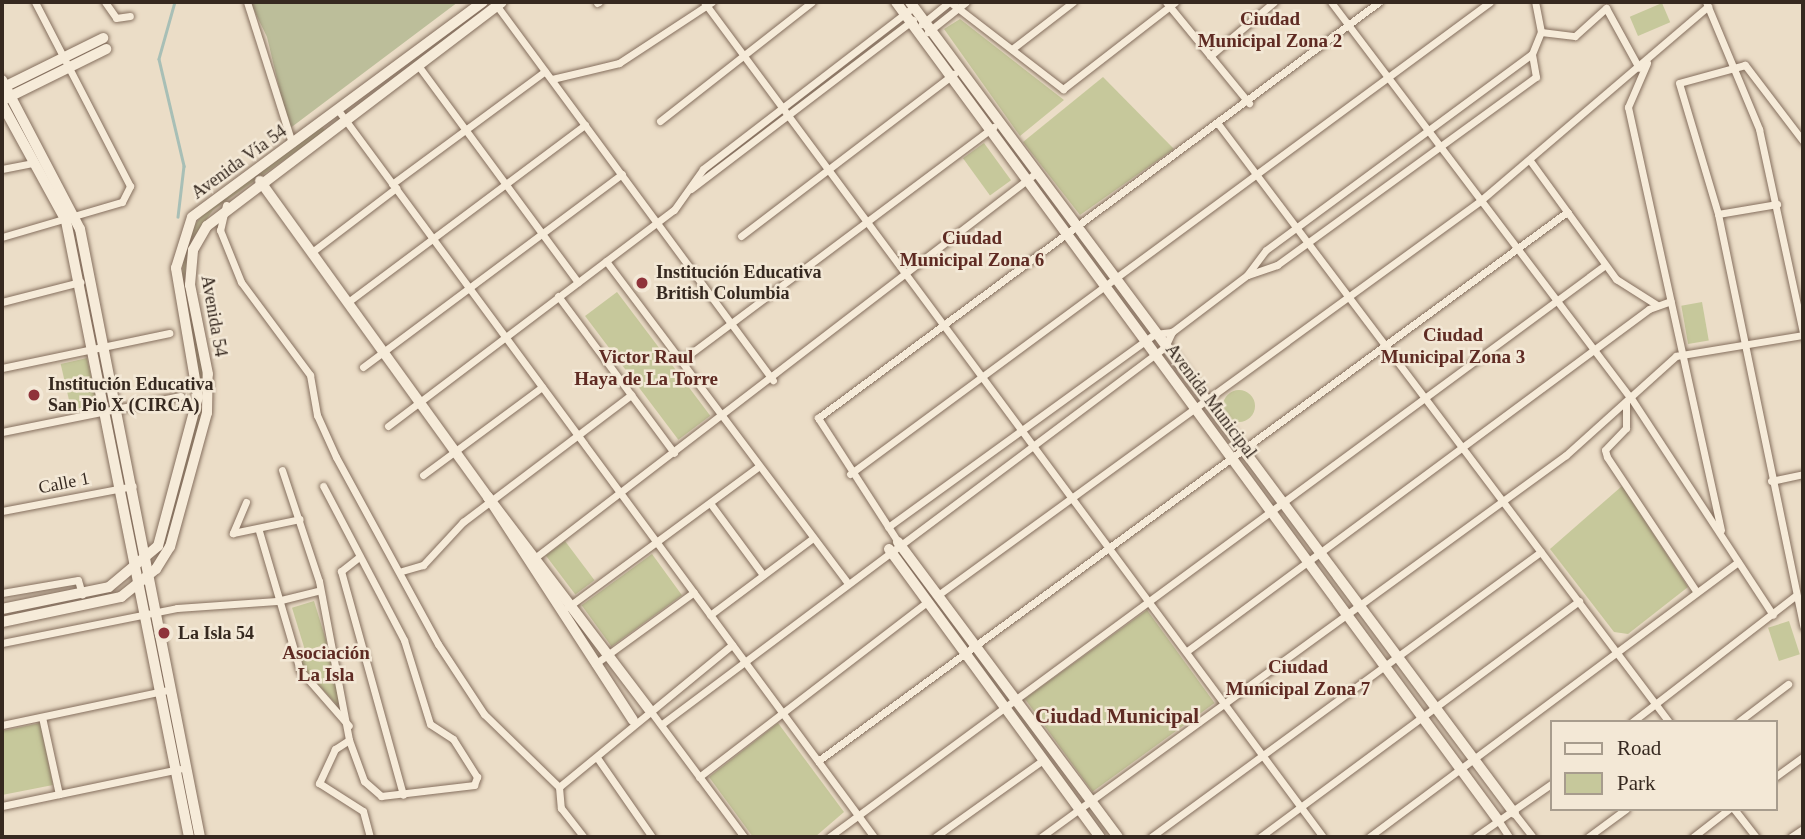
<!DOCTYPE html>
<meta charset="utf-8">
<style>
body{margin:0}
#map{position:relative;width:1805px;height:839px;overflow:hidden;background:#ebddc7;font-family:"Times New Roman",serif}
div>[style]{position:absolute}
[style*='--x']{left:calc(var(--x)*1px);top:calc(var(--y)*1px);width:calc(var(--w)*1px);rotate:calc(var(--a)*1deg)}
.green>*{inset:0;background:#c6c89b;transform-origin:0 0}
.round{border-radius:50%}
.cemetery>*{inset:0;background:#bcbe9a}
.stream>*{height:2.5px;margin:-1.25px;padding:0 1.25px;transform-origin:1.25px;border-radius:1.25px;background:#a8bfb6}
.roads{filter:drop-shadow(0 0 2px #856f5e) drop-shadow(0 0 2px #856f5e)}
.street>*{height:7px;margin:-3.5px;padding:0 3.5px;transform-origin:3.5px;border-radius:3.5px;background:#f6ebd9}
.secondary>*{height:10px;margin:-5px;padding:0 5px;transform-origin:5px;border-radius:5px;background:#f6ebd9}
.dots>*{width:19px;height:19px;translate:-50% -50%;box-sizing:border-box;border:4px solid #f3e8d6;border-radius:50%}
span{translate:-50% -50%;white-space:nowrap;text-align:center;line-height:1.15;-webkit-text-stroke:5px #f3e8d6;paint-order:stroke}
.street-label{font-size:18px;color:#362920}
.poi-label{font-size:18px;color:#362920;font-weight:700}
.left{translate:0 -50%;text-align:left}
.neighbourhood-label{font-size:19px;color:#5f2b23;font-weight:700}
.quarter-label{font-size:21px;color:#5f2b23;font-weight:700}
.frame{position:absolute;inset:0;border:4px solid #362920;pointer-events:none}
.legend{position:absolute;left:1550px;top:720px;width:228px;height:91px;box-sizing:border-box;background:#f3e8d6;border:2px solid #a79c8d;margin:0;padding:9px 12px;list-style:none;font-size:21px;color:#362920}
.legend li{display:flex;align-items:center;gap:14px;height:35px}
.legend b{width:35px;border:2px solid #a79c8d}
</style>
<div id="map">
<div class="green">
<div style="left:1662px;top:3px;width:21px;height:35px;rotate:67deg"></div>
<div style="clip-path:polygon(960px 19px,1010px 58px,1064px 100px,1020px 136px,944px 29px)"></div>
<div style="clip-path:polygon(1103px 77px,1174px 149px,1080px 215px,1023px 142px)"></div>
<div style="clip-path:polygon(322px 126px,325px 131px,213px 210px,188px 245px,184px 281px,204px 373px,204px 407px,201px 424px,172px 530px,160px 556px,203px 396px,182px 276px,186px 237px,208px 207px)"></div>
<div style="left:984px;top:143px;width:46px;height:26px;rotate:54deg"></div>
<div style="left:617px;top:292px;width:155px;height:40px;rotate:53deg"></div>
<div style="left:1702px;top:302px;width:39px;height:21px;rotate:80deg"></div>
<div style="left:87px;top:358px;width:50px;height:27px;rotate:77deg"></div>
<div class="round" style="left:1223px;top:390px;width:32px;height:32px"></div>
<div style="clip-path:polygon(1622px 486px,1688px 587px,1628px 634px,1614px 632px,1550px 549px)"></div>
<div style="left:565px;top:541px;width:49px;height:24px;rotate:53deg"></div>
<div style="left:652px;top:554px;width:51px;height:87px;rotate:54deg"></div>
<div style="left:314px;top:601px;width:45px;height:23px;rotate:73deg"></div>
<div style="left:1147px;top:610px;width:115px;height:151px;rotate:54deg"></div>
<div style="left:1789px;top:621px;width:35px;height:22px;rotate:72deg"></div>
<div style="clip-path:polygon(328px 646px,344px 702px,337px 705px,303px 668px,300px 654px)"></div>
<div style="clip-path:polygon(40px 723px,53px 785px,2px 795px,2px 731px)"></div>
<div style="clip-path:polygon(778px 723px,844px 812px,815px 837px,753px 837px,709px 777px)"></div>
</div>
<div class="cemetery">
<div style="clip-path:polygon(250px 2px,458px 2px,289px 129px,267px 37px)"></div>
</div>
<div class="stream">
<div style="--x:175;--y:2;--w:59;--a:105.7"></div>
<div style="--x:159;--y:59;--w:110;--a:76.8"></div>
<div style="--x:184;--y:166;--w:51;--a:96.7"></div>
</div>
<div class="roads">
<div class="street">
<div style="--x:105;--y:2;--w:19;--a:55"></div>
<div style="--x:116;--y:18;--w:14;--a:-8"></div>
<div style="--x:247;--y:2;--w:148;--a:72.3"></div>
<div style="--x:704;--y:2;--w:1039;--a:53.45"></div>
<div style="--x:950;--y:2;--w:143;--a:37.6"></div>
<div style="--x:1063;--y:89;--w:142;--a:-37.8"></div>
<div style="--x:1166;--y:2;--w:131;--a:50.6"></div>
<div style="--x:1331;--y:2;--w:497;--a:52.9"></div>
<div style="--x:1631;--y:398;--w:259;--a:56.8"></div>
<div style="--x:1706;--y:2;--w:138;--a:67.3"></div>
<div style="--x:1759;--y:129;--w:209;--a:77.8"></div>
<div style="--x:597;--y:3;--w:2;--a:-27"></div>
<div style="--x:497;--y:6;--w:465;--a:53.6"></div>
<div style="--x:922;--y:24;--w:35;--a:-39"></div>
<div style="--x:928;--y:32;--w:48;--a:-38.3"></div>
<div style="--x:1541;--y:32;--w:34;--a:7"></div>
<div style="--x:1575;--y:36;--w:42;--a:-42.1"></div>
<div style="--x:1606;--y:8;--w:68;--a:61.2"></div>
<div style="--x:1012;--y:49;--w:77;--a:-37.6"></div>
<div style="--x:1210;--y:56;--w:84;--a:-40.2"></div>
<div style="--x:1647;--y:63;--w:48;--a:113.4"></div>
<div style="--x:1628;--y:107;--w:433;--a:77.6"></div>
<div style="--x:420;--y:68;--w:266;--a:53.6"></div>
<div style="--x:552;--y:79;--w:69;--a:-13.4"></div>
<div style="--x:619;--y:63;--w:111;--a:-33.3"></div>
<div style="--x:338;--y:110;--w:903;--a:53.6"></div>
<div style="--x:660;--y:121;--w:193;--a:-38.1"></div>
<div style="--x:1219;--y:125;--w:748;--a:52.99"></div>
<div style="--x:1803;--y:141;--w:96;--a:-127.3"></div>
<div style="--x:1745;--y:65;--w:68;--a:164.7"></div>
<div style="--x:1679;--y:83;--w:137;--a:73.4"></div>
<div style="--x:1718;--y:214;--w:421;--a:78.3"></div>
<div style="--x:1531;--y:162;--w:145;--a:54"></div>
<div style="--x:1616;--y:279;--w:49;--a:32.4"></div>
<div style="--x:2;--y:169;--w:32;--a:-11"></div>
<div style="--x:392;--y:184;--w:190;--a:-36.4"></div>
<div style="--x:691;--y:189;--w:279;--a:-37.3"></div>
<div style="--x:226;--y:205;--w:26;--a:103"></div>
<div style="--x:220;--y:230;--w:56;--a:68"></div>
<div style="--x:241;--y:282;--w:116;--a:53.4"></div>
<div style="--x:310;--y:375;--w:41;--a:80.1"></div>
<div style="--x:317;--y:415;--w:46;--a:65.7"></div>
<div style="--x:336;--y:457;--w:213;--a:61.4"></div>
<div style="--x:438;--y:644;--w:84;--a:56.7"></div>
<div style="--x:484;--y:714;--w:105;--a:44.2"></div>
<div style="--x:559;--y:787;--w:21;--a:85"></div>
<div style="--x:561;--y:808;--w:37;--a:52"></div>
<div style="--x:1718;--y:214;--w:60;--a:-9.6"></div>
<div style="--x:741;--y:236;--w:268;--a:-37.3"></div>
<div style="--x:2;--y:237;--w:125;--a:-16.3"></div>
<div style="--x:122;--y:202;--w:18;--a:-63"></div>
<div style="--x:130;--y:186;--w:207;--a:-117.3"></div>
<div style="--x:312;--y:252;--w:106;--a:-37.3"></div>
<div style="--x:606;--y:261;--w:400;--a:53.1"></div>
<div style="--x:1248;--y:275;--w:31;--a:-19"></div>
<div style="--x:1277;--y:265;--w:320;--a:-36"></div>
<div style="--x:1536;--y:77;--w:23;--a:-100"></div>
<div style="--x:558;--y:296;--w:195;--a:53.5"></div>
<div style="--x:2;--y:302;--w:81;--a:-14.4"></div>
<div style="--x:348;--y:302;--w:296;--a:-36.8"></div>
<div style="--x:682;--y:360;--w:389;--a:-36.8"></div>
<div style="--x:363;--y:367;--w:323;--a:-36.7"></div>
<div style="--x:2;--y:368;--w:171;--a:-11.8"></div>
<div style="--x:1626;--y:402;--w:26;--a:90"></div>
<div style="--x:1626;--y:428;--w:30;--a:134"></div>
<div style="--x:1605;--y:450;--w:7;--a:74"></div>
<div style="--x:1607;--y:457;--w:161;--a:56.4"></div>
<div style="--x:388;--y:426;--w:358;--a:-37.1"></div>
<div style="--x:674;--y:210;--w:50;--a:-54.7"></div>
<div style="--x:703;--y:169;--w:265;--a:-37.6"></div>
<div style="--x:2;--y:432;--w:182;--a:-11.4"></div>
<div style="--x:282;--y:470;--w:117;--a:71.6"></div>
<div style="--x:319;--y:581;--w:162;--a:79.3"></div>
<div style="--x:349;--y:740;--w:44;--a:69.9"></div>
<div style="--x:364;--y:781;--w:23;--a:41"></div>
<div style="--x:381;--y:796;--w:94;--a:-6.7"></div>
<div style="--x:474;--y:785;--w:9;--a:-69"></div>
<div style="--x:477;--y:777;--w:45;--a:-122.3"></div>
<div style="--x:453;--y:739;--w:27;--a:-147"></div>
<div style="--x:430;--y:724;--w:88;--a:-107.2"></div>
<div style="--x:404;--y:640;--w:174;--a:-117.7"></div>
<div style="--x:850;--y:474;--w:795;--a:-36.41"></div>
<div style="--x:423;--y:475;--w:148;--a:-36.5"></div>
<div style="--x:1771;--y:481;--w:33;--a:-12"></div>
<div style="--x:246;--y:502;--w:34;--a:113"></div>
<div style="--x:233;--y:533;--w:68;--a:-11.8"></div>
<div style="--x:710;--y:503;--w:89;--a:53.6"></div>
<div style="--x:2;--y:511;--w:133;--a:-10.8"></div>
<div style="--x:888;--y:527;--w:329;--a:-35.9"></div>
<div style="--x:1155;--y:334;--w:17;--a:-7"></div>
<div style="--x:259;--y:531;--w:145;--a:73.6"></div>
<div style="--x:300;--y:670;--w:74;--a:48.8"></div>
<div style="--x:898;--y:542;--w:148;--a:-122.8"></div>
<div style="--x:818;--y:418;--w:698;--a:-36.56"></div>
<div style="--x:359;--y:557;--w:23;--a:142"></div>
<div style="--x:341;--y:571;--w:232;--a:74.5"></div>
<div style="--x:532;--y:560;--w:635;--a:-37.52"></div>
<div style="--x:402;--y:571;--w:22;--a:-16"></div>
<div style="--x:423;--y:565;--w:59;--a:-47.1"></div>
<div style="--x:463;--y:522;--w:211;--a:-37.1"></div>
<div style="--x:2;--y:593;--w:77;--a:-9.7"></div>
<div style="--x:78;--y:580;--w:15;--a:74"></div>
<div style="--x:938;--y:595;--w:670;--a:-36.01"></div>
<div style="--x:1480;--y:201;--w:300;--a:-40.5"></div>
<div style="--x:568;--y:607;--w:237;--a:-36.4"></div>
<div style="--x:710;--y:615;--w:129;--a:-36.8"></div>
<div style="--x:2;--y:643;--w:178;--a:-11.3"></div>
<div style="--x:177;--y:608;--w:100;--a:-4"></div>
<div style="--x:277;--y:601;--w:41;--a:-14"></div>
<div style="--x:1187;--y:651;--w:575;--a:-36.51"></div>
<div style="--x:1649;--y:309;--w:23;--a:-20"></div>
<div style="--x:595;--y:664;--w:122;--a:-36"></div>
<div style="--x:649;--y:709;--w:159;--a:53.4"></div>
<div style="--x:42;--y:717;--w:79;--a:77.6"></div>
<div style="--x:1632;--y:722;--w:206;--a:-37.7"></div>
<div style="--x:1738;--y:722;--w:63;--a:-37.2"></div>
<div style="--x:662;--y:724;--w:629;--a:-36.85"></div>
<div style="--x:1165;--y:347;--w:17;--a:-65"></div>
<div style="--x:1172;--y:332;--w:94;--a:-37.2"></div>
<div style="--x:1247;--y:275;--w:31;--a:-53"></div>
<div style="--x:1266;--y:250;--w:330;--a:-36.4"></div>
<div style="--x:1532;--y:54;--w:24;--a:-68"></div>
<div style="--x:1541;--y:32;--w:31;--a:-101"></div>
<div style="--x:2;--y:725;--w:170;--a:-11.9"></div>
<div style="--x:349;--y:740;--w:17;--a:147"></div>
<div style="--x:335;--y:749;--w:38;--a:115"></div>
<div style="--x:319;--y:783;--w:52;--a:32.5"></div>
<div style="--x:363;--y:811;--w:27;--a:75"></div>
<div style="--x:598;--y:759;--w:95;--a:55.3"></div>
<div style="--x:818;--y:761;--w:929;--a:-36.24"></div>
<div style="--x:699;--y:777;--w:289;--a:-37.5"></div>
<div style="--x:1775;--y:777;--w:34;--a:-36"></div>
<div style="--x:559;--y:787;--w:224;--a:-39.4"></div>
<div style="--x:2;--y:806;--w:181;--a:-11.8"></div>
<div style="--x:1734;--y:809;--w:36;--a:52"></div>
<div style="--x:1514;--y:813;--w:31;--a:52"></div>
<div style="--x:1498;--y:820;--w:20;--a:57"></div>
<div style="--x:829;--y:837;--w:964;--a:-36.39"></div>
<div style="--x:935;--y:837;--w:133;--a:-35.5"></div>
<div style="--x:1041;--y:837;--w:649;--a:-36.04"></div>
<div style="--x:1566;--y:455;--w:148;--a:-42"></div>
<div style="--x:1676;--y:356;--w:129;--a:-9.4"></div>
<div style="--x:1151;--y:837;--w:483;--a:-36.2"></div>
<div style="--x:1260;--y:837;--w:397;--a:-36.5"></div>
<div style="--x:1369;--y:837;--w:460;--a:-36.7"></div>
<div style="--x:1475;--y:837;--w:93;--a:-34.9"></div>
<div style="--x:1588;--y:837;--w:47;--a:-36.4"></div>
<div style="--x:1693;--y:837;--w:46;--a:-37.9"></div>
<div style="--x:1791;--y:837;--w:14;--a:-34"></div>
</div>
<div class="secondary">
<div style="--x:896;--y:2;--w:1016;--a:53.65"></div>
<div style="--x:910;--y:2;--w:1011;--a:53.32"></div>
<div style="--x:2;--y:80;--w:168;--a:62.4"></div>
<div style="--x:80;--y:229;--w:620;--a:78.84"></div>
<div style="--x:2;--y:88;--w:113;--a:-26.3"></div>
<div style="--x:5;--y:99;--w:113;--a:-26.3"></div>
<div style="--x:2;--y:104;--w:133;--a:61.3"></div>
<div style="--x:66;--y:221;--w:628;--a:78.71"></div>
<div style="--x:260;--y:181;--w:390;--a:54.2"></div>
<div style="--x:488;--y:497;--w:266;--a:57"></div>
<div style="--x:488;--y:497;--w:266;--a:52.8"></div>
<div style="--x:898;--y:542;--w:368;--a:53.3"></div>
<div style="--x:889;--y:549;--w:357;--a:53.8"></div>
<div style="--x:2;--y:609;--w:109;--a:-11.6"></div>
<div style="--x:109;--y:587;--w:64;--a:-39.9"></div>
<div style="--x:158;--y:546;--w:154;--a:-75"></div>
<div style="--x:198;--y:397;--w:131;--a:-99.7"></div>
<div style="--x:176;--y:268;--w:53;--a:-72.6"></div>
<div style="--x:192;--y:217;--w:362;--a:-36.5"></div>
<div style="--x:2;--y:622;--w:122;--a:-11.9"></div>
<div style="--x:121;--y:597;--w:45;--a:-38.7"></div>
<div style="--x:156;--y:569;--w:26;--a:-58"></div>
<div style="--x:170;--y:547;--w:139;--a:-74.6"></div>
<div style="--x:207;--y:413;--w:39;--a:-89"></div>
<div style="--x:208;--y:374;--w:91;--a:-101.4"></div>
<div style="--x:190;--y:285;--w:35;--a:-85"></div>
<div style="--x:193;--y:250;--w:28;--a:-60"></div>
<div style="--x:207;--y:226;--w:370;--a:-37.2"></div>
</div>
</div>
<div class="dots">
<div style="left:642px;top:283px;background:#8f333a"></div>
<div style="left:34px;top:395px;background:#8f333a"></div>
<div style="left:164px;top:633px;background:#8f333a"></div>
</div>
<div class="street-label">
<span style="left:239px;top:162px;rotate:-36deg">Avenida Vía 54</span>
<span style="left:214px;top:316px;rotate:80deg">Avenida 54</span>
<span style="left:1211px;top:401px;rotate:53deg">Avenida Municipal</span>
<span style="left:64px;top:483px;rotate:-11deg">Calle 1</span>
</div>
<div class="poi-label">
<span class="left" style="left:656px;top:283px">Institución Educativa<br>British Columbia</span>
<span class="left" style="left:48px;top:395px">Institución Educativa<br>San Pio X (CIRCA)</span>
<span class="left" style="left:178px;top:633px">La Isla 54</span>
</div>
<div class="neighbourhood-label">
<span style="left:1270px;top:30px">Ciudad<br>Municipal Zona 2</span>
<span style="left:972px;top:249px">Ciudad<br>Municipal Zona 6</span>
<span style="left:1453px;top:346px">Ciudad<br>Municipal Zona 3</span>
<span style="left:646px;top:368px">Victor Raul<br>Haya de La Torre</span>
<span style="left:326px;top:664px">Asociación<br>La Isla</span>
<span style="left:1298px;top:678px">Ciudad<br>Municipal Zona 7</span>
</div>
<div class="quarter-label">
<span style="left:1117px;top:716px">Ciudad Municipal</span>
</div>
<div class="frame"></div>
<ul class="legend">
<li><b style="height:9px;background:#f6ebd9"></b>Road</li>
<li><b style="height:19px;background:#c6c89b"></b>Park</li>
</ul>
</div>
